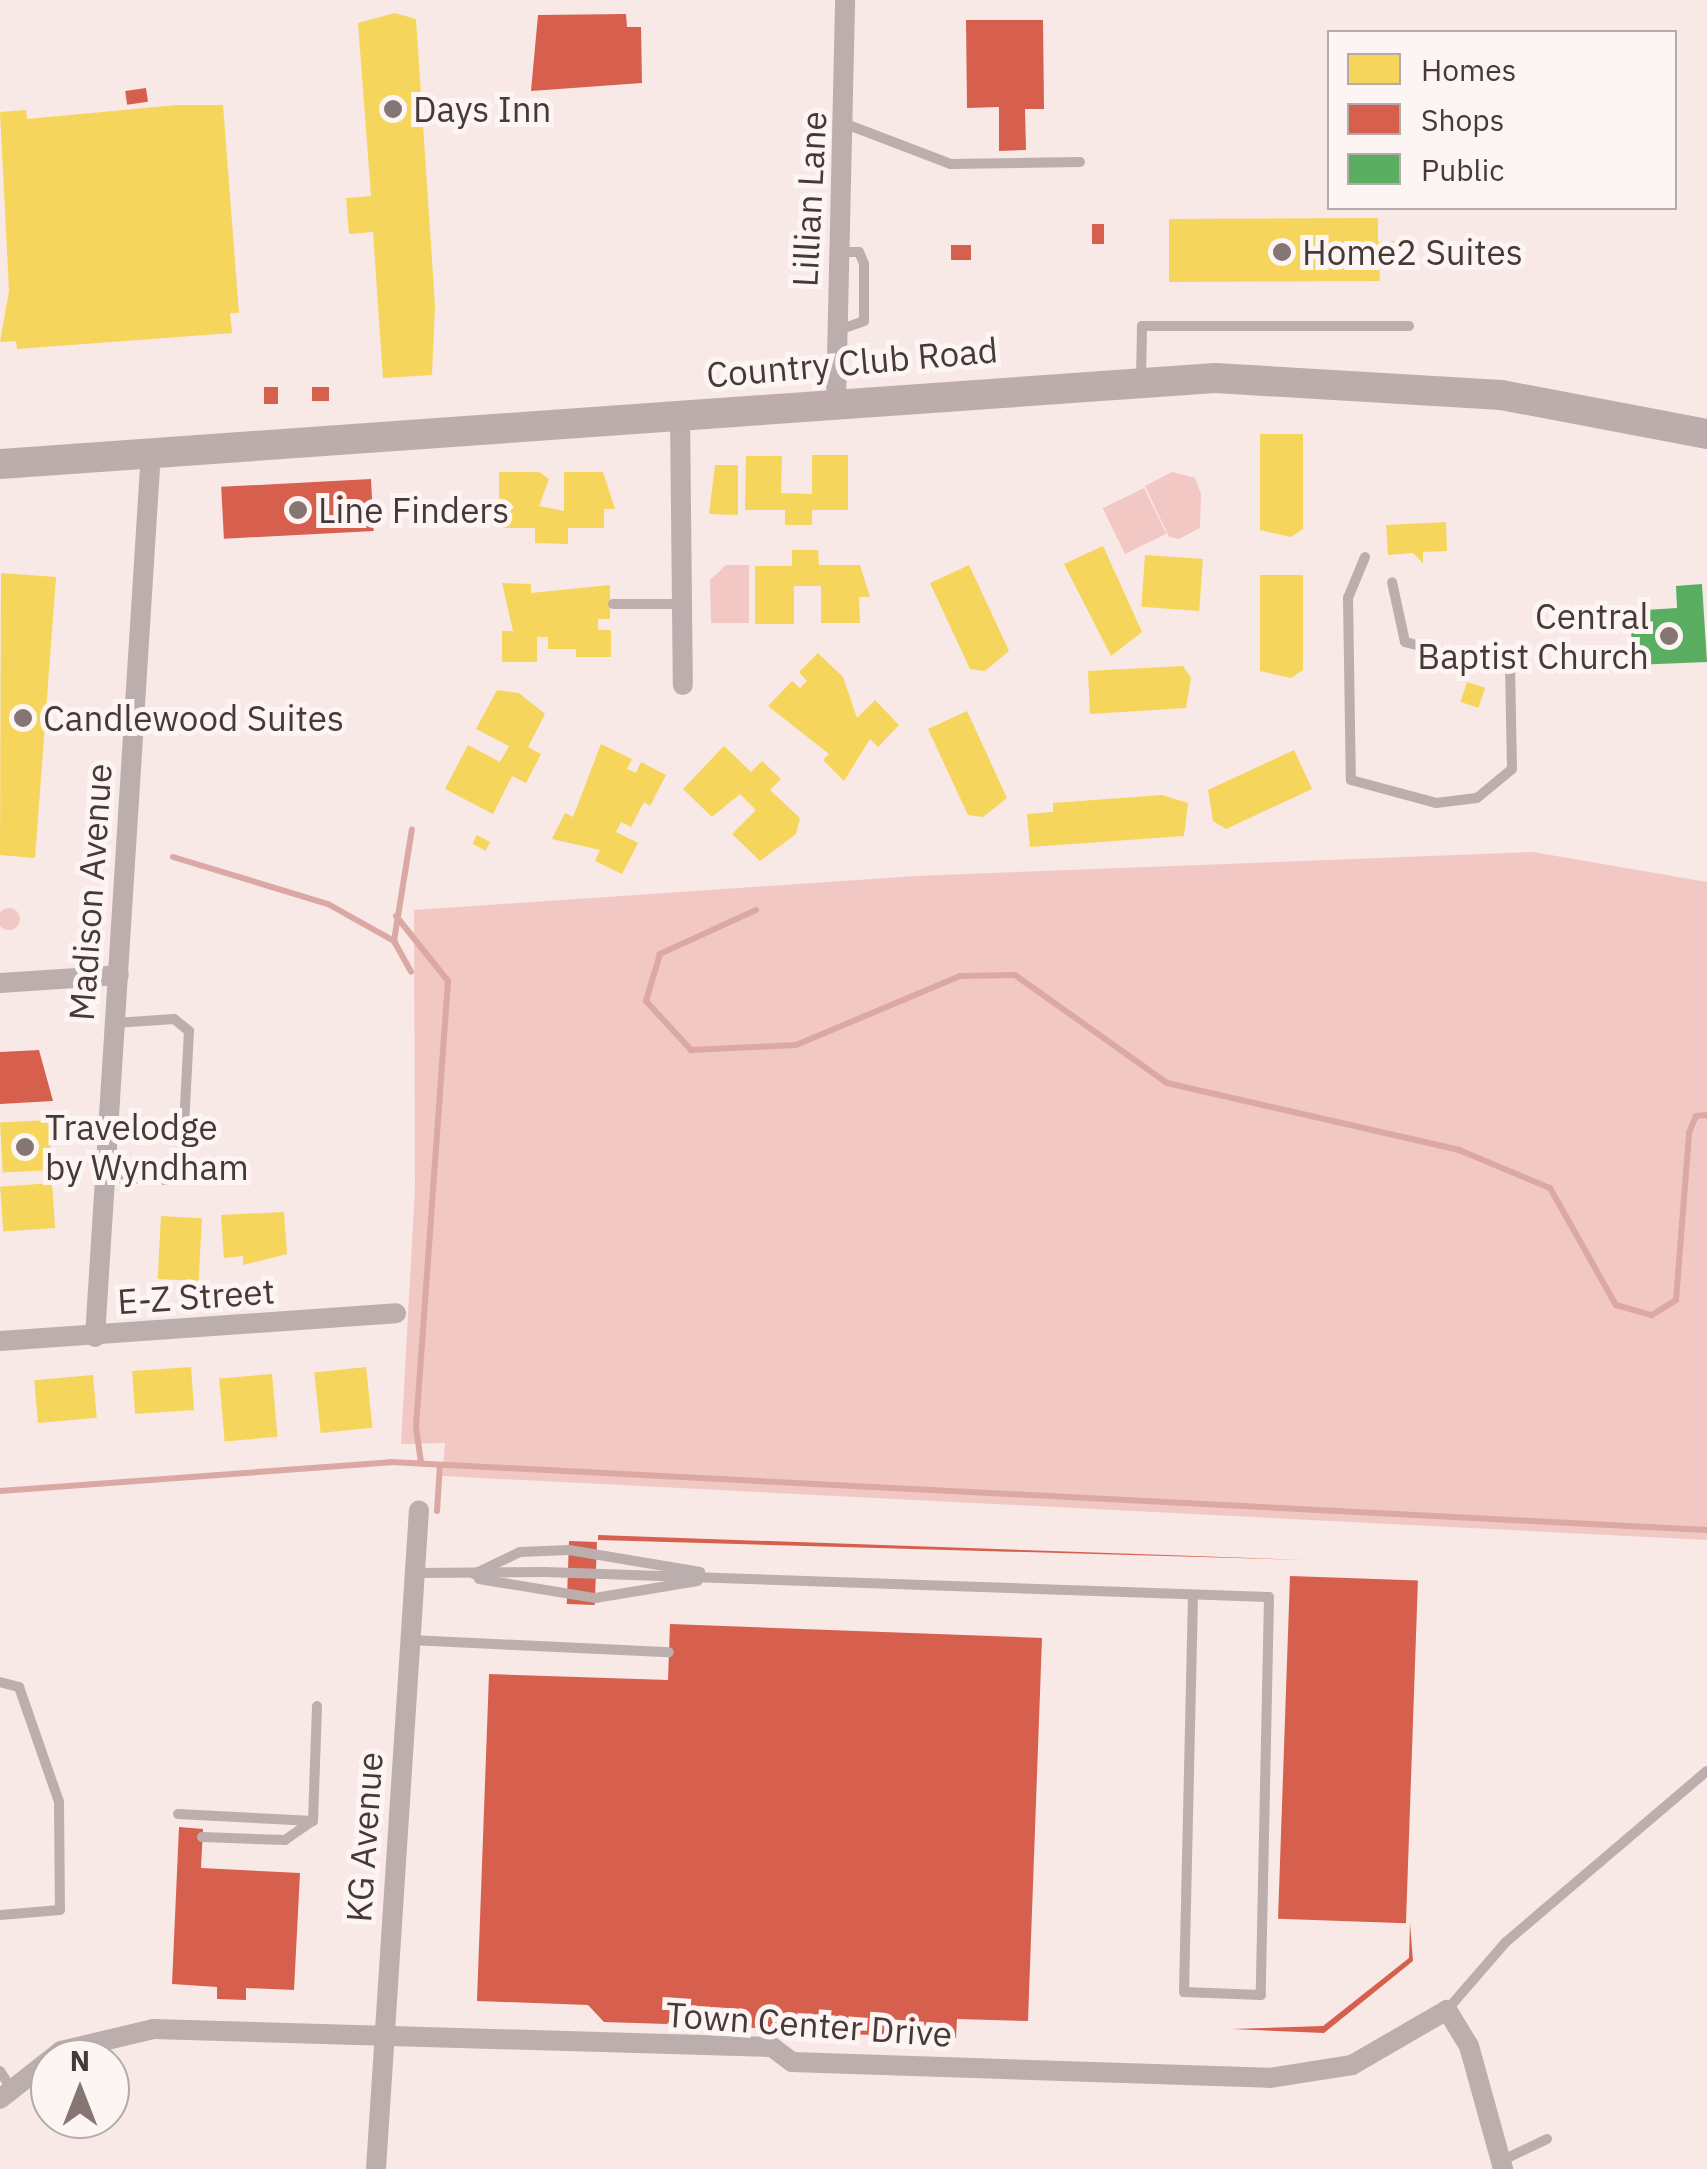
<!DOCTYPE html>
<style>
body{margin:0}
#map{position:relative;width:1707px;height:2169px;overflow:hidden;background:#f8e8e6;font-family:"IBM Plex Sans",sans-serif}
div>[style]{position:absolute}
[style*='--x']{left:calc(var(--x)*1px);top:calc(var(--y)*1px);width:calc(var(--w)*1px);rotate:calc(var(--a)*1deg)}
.green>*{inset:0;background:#f2c8c4;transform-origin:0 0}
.round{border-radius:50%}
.homes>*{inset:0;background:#f6d55c;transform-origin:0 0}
.shops>*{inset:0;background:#d6604d;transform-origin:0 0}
.public>*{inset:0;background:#5aae61}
.stream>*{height:6px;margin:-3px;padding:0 3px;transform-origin:3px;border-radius:3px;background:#dba8a3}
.lane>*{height:10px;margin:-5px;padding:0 5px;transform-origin:5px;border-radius:5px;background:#bbaead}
.street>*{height:20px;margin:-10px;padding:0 10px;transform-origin:10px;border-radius:10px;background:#bbaead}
.secondary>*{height:30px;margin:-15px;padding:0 15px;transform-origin:15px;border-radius:15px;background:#bcacab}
.dots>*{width:28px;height:28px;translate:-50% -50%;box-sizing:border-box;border:5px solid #fcf5f4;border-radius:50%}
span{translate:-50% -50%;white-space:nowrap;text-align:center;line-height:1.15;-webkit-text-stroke:10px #fcf5f4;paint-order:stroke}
.poi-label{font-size:35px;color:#473937}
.left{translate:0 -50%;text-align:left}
.right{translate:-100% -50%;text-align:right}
.street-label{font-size:35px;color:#473937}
.legend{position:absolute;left:1327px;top:30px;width:350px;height:180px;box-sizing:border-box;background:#fcf5f4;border:2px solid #b4aaa8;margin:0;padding:12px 18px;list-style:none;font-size:30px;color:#473937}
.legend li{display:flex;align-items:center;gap:20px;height:50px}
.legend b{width:50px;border:2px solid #b4aaa8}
.north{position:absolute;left:30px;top:2039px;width:100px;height:100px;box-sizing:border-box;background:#fcf5f4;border:2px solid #b4aaa8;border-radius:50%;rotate:0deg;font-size:28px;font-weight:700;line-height:40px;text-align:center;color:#473937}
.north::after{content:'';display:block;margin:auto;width:35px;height:45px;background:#857674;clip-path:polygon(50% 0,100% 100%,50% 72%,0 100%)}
</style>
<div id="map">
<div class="green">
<div style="clip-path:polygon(1172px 472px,1195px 478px,1201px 494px,1200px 528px,1179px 539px,1169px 537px,1145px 486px)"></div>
<div style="left:1144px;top:488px;width:51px;height:46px;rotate:64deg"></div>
<div style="clip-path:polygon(726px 565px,749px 565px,749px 623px,711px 623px,710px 580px)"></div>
<div style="clip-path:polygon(1533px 852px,1707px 882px,1707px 1540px,442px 1476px,445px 1443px,401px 1444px,415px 1187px,414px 910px,916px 876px)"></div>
<div class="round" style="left:-2px;top:908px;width:22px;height:22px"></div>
</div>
<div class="homes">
<div style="clip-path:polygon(395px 13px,416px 19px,435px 306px,432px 375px,383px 378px,373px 232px,349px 234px,346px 198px,371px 196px,358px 23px)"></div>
<div style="clip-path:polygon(177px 105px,223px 105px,239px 313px,230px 313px,232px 333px,17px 349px,16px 341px,0 342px,9px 291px,0 112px,26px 110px,27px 119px)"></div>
<div style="clip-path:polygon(1378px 218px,1378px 242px,1395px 241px,1395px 263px,1379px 263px,1380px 281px,1169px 282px,1169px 219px)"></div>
<div style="clip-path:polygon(1260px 434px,1303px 434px,1303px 529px,1291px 537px,1260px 530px)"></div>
<div style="clip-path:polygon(812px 455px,848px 455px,848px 510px,812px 510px,812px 525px,785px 525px,785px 510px,745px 510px,746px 456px,782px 456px,781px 493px,812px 494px)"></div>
<div style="clip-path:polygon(715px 465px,738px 465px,738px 515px,709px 514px)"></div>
<div style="clip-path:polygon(499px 472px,539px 472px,549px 479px,539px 506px,564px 511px,564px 472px,603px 472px,615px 509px,604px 509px,604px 528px,568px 528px,568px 544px,535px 543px,535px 528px,499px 528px)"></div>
<div style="clip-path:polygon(1446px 522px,1447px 551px,1423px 552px,1423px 563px,1413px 553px,1388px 555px,1386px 525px)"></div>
<div style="clip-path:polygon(1103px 546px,1142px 632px,1111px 656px,1064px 564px)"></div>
<div style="clip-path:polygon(792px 550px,818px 550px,819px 565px,860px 565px,870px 597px,859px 597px,860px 623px,821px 623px,821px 586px,794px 586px,794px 624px,755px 624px,755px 566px,792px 566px)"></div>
<div style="left:1145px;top:555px;width:58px;height:52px;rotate:4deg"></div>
<div style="clip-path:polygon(969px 565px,1009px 651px,985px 671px,970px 669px,930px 583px)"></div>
<div style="clip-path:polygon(1px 573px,56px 577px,35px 858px,0 855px)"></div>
<div style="clip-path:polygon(1260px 575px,1303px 575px,1303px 670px,1291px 678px,1260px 671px)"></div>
<div style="clip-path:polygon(502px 583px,531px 584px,531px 593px,610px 585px,610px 619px,598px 619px,598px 630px,611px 630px,611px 657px,576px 657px,576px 649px,548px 649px,548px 637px,537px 637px,537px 662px,502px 662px,502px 631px,513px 631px)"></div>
<div style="clip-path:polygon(818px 653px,843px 677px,857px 718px,875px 700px,899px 725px,878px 747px,870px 739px,844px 781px,823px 760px,829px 754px,768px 706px,792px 681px,800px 688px,807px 681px,799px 672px)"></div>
<div style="clip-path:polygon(1183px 666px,1191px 678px,1186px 708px,1090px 714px,1088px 671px)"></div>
<div style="left:1467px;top:682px;width:19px;height:21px;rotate:18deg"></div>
<div style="clip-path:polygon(497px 690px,519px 693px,545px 714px,528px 747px,541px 754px,526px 783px,512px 776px,493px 814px,445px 789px,468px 745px,500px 762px,509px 746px,476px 729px)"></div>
<div style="clip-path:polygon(967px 711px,1007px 798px,983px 817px,968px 815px,928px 729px)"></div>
<div style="clip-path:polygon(601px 744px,632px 759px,627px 769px,636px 773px,641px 762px,666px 775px,650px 806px,644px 802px,631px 827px,621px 822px,616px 832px,638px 843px,622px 874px,595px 861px,600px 850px,552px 839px,565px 813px,573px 817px)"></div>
<div style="clip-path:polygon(724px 746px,751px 772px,762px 761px,781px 779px,770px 790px,800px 818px,796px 834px,760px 861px,732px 834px,756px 810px,740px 794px,712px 817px,683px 789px)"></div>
<div style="clip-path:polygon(1294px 750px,1312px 789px,1226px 829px,1213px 821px,1208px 790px)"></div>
<div style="clip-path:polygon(1162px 795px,1188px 803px,1184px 836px,1030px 847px,1027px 814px,1053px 812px,1053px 803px)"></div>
<div style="left:477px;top:835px;width:15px;height:10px;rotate:28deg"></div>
<div style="left:49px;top:1120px;width:50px;height:49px;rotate:87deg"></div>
<div style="left:52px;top:1183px;width:45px;height:52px;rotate:86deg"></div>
<div style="clip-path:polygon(284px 1212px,287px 1254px,243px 1265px,243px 1256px,224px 1258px,221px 1215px)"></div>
<div style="left:161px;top:1216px;width:41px;height:63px;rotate:3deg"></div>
<div style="left:191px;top:1367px;width:43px;height:59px;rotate:86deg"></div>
<div style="left:366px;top:1367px;width:61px;height:52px;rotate:84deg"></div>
<div style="left:272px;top:1374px;width:63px;height:53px;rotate:85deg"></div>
<div style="left:93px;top:1375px;width:43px;height:59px;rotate:85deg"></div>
</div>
<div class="shops">
<div style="clip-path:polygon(626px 14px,627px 27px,641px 27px,642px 83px,531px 91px,538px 15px)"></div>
<div style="clip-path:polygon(966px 20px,1043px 20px,1044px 109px,1025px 109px,1026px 150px,999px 151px,999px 107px,967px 108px)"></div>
<div style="left:146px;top:88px;width:14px;height:21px;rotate:82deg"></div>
<div style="left:1092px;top:224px;width:12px;height:20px"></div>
<div style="left:951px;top:245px;width:20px;height:15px"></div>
<div style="left:264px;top:387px;width:14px;height:17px"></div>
<div style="left:312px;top:387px;width:17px;height:14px"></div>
<div style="left:371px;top:479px;width:52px;height:150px;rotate:87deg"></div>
<div style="clip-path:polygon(39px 1050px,53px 1101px,0 1104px,0 1052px)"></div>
<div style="clip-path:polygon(598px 1535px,1304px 1560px,598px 1540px)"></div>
<div style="left:569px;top:1541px;width:28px;height:63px;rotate:2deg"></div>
<div style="left:1290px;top:1576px;width:128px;height:343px;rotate:2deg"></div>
<div style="clip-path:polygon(670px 1624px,1042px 1638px,1028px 2021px,957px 2019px,956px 2038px,818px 2033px,719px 2025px,720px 2010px,684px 2008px,667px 2024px,604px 2022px,588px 2005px,477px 2001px,489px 1674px,668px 1680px)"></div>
<div style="clip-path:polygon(179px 1827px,203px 1829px,201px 1868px,300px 1873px,294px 1990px,246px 1988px,246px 2000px,217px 1999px,217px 1987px,172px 1984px)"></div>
<div style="clip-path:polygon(1410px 1923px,1413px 1961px,1324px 2033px,1232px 2029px,1323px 2026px,1409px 1958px)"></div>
</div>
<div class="public">
<div style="clip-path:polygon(1702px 584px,1707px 662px,1633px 665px,1630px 611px,1677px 608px,1676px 586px)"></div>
</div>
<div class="stream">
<div style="--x:173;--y:857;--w:162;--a:16.9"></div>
<div style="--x:328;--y:904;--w:76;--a:29.3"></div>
<div style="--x:394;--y:941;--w:113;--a:-80.9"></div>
<div style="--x:756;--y:910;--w:106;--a:155.4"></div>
<div style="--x:660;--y:954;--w:49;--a:106.6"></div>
<div style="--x:646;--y:1001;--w:67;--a:47.4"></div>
<div style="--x:691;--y:1050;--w:105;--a:-2.7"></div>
<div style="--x:796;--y:1045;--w:178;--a:-22.8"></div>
<div style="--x:960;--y:976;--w:55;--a:-1"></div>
<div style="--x:1015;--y:975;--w:186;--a:35.4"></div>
<div style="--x:1167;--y:1083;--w:300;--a:12.9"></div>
<div style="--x:1459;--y:1150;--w:99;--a:22.7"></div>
<div style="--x:1550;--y:1188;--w:134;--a:60.6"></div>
<div style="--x:1616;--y:1305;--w:37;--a:16"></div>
<div style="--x:1652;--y:1315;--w:28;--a:-32"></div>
<div style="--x:1676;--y:1300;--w:168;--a:-85.5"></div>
<div style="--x:1689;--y:1133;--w:18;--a:-68"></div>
<div style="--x:1696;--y:1116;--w:11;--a:-5"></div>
<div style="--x:396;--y:916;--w:83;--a:51.3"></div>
<div style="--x:448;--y:981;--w:447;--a:94.1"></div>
<div style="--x:416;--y:1427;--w:37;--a:82"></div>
<div style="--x:394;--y:941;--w:35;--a:61"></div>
<div style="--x:0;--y:1491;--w:392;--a:-4.2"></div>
<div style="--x:391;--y:1462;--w:1318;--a:2.96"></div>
<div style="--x:437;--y:1511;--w:46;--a:-86.3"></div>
</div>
<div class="lane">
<div style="--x:846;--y:124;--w:112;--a:20.9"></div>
<div style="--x:951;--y:164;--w:129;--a:-0.9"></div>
<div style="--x:836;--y:252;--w:23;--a:0"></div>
<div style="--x:859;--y:252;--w:13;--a:67"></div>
<div style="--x:864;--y:264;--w:57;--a:90"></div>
<div style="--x:864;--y:321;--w:29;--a:160"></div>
<div style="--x:1141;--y:380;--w:54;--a:-88.9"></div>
<div style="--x:1142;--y:326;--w:267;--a:0"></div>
<div style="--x:1365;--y:557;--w:44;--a:112.5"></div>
<div style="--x:1348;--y:598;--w:182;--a:89.1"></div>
<div style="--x:1351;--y:780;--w:88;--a:15.1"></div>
<div style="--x:1436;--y:803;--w:41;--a:-7"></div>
<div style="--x:1477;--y:798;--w:45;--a:-39.6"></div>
<div style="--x:1512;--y:769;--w:100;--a:-91.1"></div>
<div style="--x:1510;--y:669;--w:108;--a:-165.6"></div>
<div style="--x:1405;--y:642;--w:61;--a:-102.2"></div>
<div style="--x:613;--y:604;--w:69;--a:0"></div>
<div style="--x:103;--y:1178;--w:63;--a:1.8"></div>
<div style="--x:166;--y:1180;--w:23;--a:-45"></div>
<div style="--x:182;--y:1164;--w:133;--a:-87"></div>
<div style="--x:189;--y:1031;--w:19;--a:-141"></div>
<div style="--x:174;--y:1019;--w:59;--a:176.1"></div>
<div style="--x:415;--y:1573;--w:129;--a:-0.4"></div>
<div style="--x:544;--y:1572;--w:725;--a:1.97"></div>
<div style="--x:1269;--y:1597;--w:398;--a:91.2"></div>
<div style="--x:1261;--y:1995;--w:77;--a:-177.8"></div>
<div style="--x:1184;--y:1992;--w:397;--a:-88.7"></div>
<div style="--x:474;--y:1574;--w:51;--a:-25.6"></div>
<div style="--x:520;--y:1552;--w:49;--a:-2.3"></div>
<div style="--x:569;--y:1550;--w:133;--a:9.5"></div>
<div style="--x:479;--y:1579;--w:118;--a:9.3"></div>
<div style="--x:595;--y:1598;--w:104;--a:-9.4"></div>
<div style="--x:410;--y:1640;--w:259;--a:2.7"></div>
<div style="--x:0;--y:1682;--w:20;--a:15"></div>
<div style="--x:19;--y:1687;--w:122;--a:70.8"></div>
<div style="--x:59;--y:1802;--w:108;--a:89.5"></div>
<div style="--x:60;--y:1910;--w:60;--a:175.2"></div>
<div style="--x:178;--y:1814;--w:135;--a:3"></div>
<div style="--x:313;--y:1821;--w:115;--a:-88"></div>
<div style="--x:202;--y:1837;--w:83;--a:2.1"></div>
<div style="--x:285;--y:1840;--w:33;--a:-35"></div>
<div style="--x:1447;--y:2010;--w:90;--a:-49.1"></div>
<div style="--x:1506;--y:1942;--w:264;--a:-40.4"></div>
<div style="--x:0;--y:2071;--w:19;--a:58"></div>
<div style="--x:1501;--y:2161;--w:51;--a:-25.6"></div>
</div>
<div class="street">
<div style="--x:836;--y:402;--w:402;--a:-88.7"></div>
<div style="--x:680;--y:414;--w:271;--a:89.4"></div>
<div style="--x:0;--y:983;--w:119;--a:-3.8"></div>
<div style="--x:95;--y:1337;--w:887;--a:-86.38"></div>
<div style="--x:0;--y:1341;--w:397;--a:-4"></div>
<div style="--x:0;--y:2099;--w:78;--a:-38.2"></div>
<div style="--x:61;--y:2051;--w:95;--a:-13.4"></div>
<div style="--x:153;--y:2029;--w:619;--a:1.67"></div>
<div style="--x:772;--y:2047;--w:25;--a:37"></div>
<div style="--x:792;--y:2062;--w:477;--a:1.9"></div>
<div style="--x:1269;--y:2078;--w:84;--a:-8.9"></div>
<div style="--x:1352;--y:2065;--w:110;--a:-30.1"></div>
<div style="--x:1447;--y:2010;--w:42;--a:58.6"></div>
<div style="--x:1469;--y:2046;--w:128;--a:74.5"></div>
<div style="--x:376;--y:2169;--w:660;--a:-86.27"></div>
</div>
<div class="secondary">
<div style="--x:0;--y:464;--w:1218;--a:-4.05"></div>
<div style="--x:1215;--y:378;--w:287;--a:3.4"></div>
<div style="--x:1501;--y:395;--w:210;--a:10.7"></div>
</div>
<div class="dots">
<div style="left:393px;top:109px;background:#857674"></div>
<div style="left:1282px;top:252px;background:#857674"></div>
<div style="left:298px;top:510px;background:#857674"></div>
<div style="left:1669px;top:636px;background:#857674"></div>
<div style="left:23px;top:718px;background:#857674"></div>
<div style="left:25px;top:1147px;background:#857674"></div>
</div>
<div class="poi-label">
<span class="left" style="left:413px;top:109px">Days Inn</span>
<span class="left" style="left:1302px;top:252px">Home2 Suites</span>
<span class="left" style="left:318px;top:510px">Line Finders</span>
<span class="right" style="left:1649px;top:636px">Central<br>Baptist Church</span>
<span class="left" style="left:43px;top:718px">Candlewood Suites</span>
<span class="left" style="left:45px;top:1147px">Travelodge<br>by Wyndham</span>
</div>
<div class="street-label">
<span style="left:809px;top:199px;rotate:-87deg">Lillian Lane</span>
<span style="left:852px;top:362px;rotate:-5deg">Country Club Road</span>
<span style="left:90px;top:892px;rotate:-86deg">Madison Avenue</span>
<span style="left:196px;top:1296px;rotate:-4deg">E-Z Street</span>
<span style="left:364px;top:1837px;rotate:-86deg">KG Avenue</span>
<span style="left:809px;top:2024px;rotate:4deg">Town Center Drive</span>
</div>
<ul class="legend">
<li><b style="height:28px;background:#f6d55c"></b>Homes</li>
<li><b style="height:28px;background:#d6604d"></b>Shops</li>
<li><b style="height:28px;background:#5aae61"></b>Public</li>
</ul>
<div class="north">N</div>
</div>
